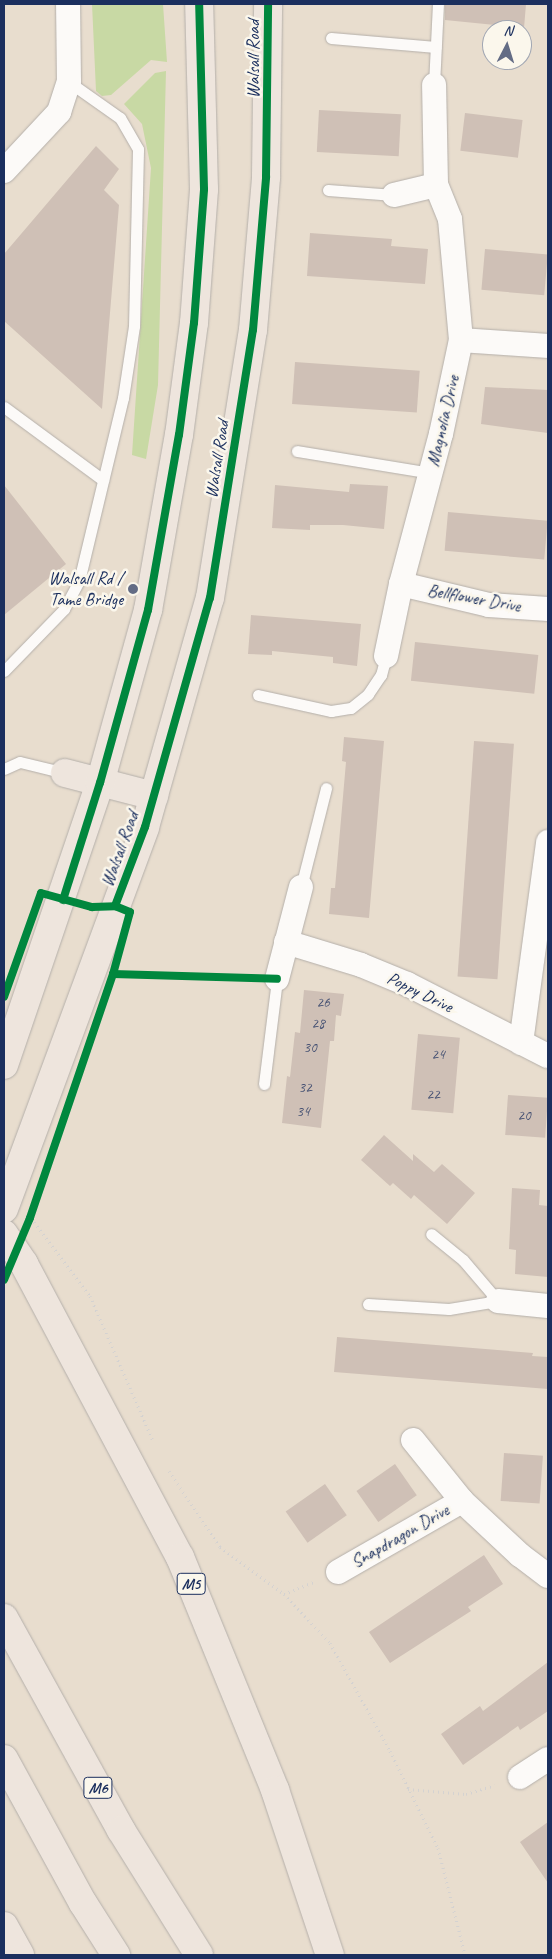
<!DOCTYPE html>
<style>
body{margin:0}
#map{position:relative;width:552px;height:1959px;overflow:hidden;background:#e8ddce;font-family:Caveat,sans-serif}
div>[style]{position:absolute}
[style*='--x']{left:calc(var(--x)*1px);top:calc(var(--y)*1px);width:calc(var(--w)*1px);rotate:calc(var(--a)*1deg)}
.green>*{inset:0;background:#c8d9a4}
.building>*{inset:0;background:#cfc0b6;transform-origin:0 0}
.path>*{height:3px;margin-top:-1.5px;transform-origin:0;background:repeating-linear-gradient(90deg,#d4d2d1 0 1px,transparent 0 5px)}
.roads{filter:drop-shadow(0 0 1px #b4afaa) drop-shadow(0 0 1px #b4afaa)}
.lane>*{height:11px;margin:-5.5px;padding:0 5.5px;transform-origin:5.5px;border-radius:5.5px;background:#fcfaf8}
.street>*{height:24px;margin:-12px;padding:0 12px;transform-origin:12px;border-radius:12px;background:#fcfaf8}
.primary>*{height:28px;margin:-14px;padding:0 14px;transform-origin:14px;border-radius:14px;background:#eee5dd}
.highway>*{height:28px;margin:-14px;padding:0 14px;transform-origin:14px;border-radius:14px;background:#eee5dd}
.cycleway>*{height:8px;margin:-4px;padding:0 4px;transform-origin:4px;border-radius:4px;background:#00873e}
.dots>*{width:14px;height:14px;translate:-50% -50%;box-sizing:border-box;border:2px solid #fbf7ec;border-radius:50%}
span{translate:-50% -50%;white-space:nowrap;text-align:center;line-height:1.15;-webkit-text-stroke:5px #fbf7ec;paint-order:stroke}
.number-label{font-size:15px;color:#485374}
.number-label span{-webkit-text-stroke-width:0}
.shield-label span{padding:1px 4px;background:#fbf7ec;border:1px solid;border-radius:4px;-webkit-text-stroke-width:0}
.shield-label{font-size:16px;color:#1b2f5e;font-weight:700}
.street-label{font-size:18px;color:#1b2f5e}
.poi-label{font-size:18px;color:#1b2f5e}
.right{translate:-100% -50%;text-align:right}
.frame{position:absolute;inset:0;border:5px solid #1b2f5e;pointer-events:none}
.north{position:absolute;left:482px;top:20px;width:50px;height:50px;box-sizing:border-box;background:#fbf7ec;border:1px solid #a1a7b3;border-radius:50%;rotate:5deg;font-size:14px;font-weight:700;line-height:20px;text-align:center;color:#1b2f5e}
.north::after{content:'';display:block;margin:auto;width:18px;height:22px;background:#636c85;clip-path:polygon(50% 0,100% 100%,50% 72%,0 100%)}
</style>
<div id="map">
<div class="green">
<div style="clip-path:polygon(92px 4px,163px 4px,167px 62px,151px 60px,111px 95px,102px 96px,96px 91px)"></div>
<div style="clip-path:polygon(166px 71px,158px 385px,146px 459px,132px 455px,151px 168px,142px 124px,124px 104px,155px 73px)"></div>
</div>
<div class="building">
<div style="clip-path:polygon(445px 4px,526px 4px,524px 28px,445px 20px)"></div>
<div style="left:319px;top:110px;width:82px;height:42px;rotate:3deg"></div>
<div style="left:465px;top:113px;width:58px;height:38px;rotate:7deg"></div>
<div style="clip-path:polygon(96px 146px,119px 169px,104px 190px,119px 205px,102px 409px,4px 321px,4px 254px)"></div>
<div style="clip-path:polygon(310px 233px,392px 239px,391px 246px,428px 249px,425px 284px,307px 276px)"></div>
<div style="left:485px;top:249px;width:63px;height:41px;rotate:5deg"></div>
<div style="left:295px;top:362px;width:125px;height:42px;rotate:4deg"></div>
<div style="clip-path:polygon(485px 387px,548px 390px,548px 433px,481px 424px)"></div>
<div style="clip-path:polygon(350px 484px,388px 486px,384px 529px,343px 525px,310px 525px,310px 530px,272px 528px,275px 485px,349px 492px)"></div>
<div style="clip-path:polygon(4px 485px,66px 564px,4px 615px)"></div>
<div style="left:448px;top:512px;width:100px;height:39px;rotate:5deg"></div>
<div style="clip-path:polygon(251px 615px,361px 624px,357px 666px,333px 663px,333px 657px,272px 651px,272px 655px,248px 654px)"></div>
<div style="left:415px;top:642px;width:124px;height:39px;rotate:6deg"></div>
<div style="clip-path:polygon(344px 737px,384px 741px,369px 918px,329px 914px,331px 888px,335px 888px,346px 762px,342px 761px)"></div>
<div style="left:474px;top:741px;width:40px;height:236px;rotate:4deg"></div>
<div style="clip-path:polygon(304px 990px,344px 994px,341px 1016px,336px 1015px,334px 1041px,330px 1041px,321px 1128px,282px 1123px,287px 1076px,290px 1077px,295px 1032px,300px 1033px)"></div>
<div style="left:418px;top:1034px;width:42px;height:76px;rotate:5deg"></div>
<div style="left:508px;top:1095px;width:40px;height:40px;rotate:4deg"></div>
<div style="clip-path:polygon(384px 1135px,413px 1161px,413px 1154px,434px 1172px,442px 1164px,475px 1193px,447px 1224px,414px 1195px,411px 1199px,393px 1183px,390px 1186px,361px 1160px)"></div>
<div style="clip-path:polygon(512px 1188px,540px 1190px,539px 1205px,548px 1206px,548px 1277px,515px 1274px,516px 1250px,509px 1249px)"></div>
<div style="clip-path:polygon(337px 1337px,533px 1353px,532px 1356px,548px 1357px,548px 1389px,334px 1372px)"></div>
<div style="left:504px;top:1453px;width:39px;height:48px;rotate:4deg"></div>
<div style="left:395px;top:1464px;width:38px;height:47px;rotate:55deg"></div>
<div style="left:325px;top:1484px;width:38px;height:48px;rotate:55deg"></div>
<div style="clip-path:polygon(484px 1555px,503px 1584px,468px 1607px,471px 1611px,390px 1663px,369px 1632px)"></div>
<div style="clip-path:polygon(548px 1662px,548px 1711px,520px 1730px,518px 1726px,463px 1765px,441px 1734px,480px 1706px,483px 1711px)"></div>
<div style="clip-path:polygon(548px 1822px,548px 1883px,520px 1842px)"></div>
</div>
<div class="path">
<div style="--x:31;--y:1218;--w:98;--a:52.9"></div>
<div style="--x:90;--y:1296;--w:158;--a:66.5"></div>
<div style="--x:169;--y:1471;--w:92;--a:56.1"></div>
<div style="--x:220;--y:1547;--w:79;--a:36.3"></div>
<div style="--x:284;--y:1594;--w:67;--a:46.8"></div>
<div style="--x:330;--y:1643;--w:124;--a:60.9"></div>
<div style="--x:390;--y:1751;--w:108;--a:63.7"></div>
<div style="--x:438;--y:1848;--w:110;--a:75.8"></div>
<div style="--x:284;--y:1594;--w:32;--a:-22"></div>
<div style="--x:408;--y:1789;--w:58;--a:4.9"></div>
<div style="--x:466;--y:1794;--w:30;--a:-17"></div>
</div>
<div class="roads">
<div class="lane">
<div style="--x:331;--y:38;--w:105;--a:4.9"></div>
<div style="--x:434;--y:85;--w:81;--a:-87.2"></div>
<div style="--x:328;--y:190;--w:66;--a:4.3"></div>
<div style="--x:4;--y:407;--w:123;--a:36.4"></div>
<div style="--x:297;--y:451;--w:136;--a:9.3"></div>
<div style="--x:4;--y:671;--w:86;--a:-45.9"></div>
<div style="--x:64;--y:609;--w:32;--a:-62"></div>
<div style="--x:79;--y:581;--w:188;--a:-76.5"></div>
<div style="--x:123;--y:398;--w:73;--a:-81.3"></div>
<div style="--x:134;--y:326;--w:177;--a:-88.7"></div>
<div style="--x:138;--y:149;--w:36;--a:-120"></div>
<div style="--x:120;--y:118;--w:62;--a:-144.8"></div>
<div style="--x:258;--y:695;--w:75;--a:12.4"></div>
<div style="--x:331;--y:711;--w:20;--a:-9"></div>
<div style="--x:351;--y:708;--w:22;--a:-39"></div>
<div style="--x:368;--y:694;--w:23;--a:-56"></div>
<div style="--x:381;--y:675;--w:20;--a:-75"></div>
<div style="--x:4;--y:769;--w:17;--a:-24"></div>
<div style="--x:20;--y:762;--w:46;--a:13.7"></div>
<div style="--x:301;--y:887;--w:102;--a:-75.8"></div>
<div style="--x:264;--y:1084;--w:106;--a:-82.9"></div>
<div style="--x:368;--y:1304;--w:81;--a:3.5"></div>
<div style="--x:449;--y:1309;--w:50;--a:-9.3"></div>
<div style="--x:498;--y:1301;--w:54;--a:-130.5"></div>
<div style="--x:463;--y:1260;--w:41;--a:-140.9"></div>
</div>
<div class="street">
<div style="--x:4;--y:171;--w:81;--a:-47"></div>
<div style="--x:59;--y:112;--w:32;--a:-72"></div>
<div style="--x:69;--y:82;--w:78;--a:-90.7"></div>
<div style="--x:394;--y:195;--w:43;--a:-13.4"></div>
<div style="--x:461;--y:340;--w:87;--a:3.9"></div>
<div style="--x:401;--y:584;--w:90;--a:13.4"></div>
<div style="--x:489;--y:605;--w:59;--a:3.9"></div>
<div style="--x:386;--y:656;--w:74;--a:-78.2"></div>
<div style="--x:401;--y:584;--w:155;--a:-75.1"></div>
<div style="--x:441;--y:434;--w:96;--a:-78"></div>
<div style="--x:461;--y:340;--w:121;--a:-95.2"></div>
<div style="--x:450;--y:219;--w:37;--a:-112"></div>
<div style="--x:436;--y:185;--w:100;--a:-91.1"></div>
<div style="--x:286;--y:942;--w:78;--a:17"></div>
<div style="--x:361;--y:965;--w:50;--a:22.4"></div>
<div style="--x:407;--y:984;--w:158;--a:27.1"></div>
<div style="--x:277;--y:979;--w:95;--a:-75.4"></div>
<div style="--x:521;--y:1043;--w:203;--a:-82.3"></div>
<div style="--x:498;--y:1301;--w:50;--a:5.7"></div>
<div style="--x:413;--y:1440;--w:78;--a:51.2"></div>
<div style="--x:462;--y:1501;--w:79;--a:43"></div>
<div style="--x:520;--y:1555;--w:35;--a:37"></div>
<div style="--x:338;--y:1572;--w:143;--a:-29.8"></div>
<div style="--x:520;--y:1777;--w:33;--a:-33"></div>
</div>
<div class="primary">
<div style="--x:65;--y:773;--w:92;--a:14.5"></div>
<div style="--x:4;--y:1065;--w:298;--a:-71.2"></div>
<div style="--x:100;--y:783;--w:180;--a:-74.5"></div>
<div style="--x:148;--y:610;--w:178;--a:-80"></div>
<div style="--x:179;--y:435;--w:113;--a:-82.4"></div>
<div style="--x:194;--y:323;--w:134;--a:-85.7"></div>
<div style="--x:204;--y:189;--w:185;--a:-91.5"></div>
<div style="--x:4;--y:1209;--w:407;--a:-69.7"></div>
<div style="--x:145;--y:827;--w:238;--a:-74.2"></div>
<div style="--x:210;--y:598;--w:271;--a:-80.9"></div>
<div style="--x:253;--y:330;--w:154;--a:-85.1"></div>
<div style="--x:266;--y:177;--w:173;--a:-89.3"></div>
</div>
<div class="highway">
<div style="--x:4;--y:1234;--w:36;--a:56"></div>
<div style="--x:24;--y:1264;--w:332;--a:62"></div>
<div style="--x:180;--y:1557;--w:252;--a:67.8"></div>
<div style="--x:275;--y:1790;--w:174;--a:71.6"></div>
<div style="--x:4;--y:1618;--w:242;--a:61.1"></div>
<div style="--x:121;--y:1830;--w:147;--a:58"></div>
<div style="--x:4;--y:1759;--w:164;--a:61.3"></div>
<div style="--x:83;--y:1903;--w:62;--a:57.6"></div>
<div style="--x:4;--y:1926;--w:33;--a:61"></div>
</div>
</div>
<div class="cycleway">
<div style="--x:63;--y:900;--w:123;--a:-72.5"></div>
<div style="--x:100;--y:783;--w:180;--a:-74.5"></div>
<div style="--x:148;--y:610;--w:178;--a:-80"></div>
<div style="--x:179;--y:435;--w:113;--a:-82.4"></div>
<div style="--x:194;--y:323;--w:134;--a:-85.7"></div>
<div style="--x:204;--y:189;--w:185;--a:-91.5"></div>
<div style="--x:115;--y:906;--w:85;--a:-69.2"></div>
<div style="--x:145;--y:827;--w:238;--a:-74.2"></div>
<div style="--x:210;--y:598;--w:271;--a:-80.9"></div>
<div style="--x:253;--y:330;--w:154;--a:-85.1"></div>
<div style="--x:266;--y:177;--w:173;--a:-89.3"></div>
<div style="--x:113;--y:974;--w:164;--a:1.7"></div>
<div style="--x:4;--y:997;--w:110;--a:-70.4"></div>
<div style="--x:41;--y:893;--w:53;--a:15.4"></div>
<div style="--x:92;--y:907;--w:23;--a:-2"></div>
<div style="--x:115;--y:906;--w:16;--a:22"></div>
<div style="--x:130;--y:912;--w:64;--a:105.3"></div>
<div style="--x:113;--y:974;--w:258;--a:108.8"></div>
<div style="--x:30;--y:1218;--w:67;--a:112.8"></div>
</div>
<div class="dots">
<div style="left:133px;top:589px;background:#636c85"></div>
</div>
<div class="number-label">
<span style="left:323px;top:1003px">26</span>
<span style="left:318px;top:1024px">28</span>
<span style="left:310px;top:1048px">30</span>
<span style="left:438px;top:1055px">24</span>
<span style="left:305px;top:1088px">32</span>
<span style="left:433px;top:1095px">22</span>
<span style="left:303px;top:1112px">34</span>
<span style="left:524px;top:1116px">20</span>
</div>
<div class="shield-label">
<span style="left:191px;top:1584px">M5</span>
<span style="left:98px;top:1788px">M6</span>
</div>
<div class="street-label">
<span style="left:253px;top:59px;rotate:-90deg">Walsall Road</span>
<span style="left:443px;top:421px;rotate:-77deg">Magnolia Drive</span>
<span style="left:217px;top:459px;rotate:-81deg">Walsall Road</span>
<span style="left:474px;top:598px;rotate:10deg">Bellflower Drive</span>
<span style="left:120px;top:849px;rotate:-70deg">Walsall Road</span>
<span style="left:420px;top:992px;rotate:26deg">Poppy Drive</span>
<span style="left:400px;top:1536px;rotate:-30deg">Snapdragon Drive</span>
</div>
<div class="poi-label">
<span class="right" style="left:123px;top:589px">Walsall Rd /<br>Tame Bridge</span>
</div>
<div class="frame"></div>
<div class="north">N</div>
</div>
